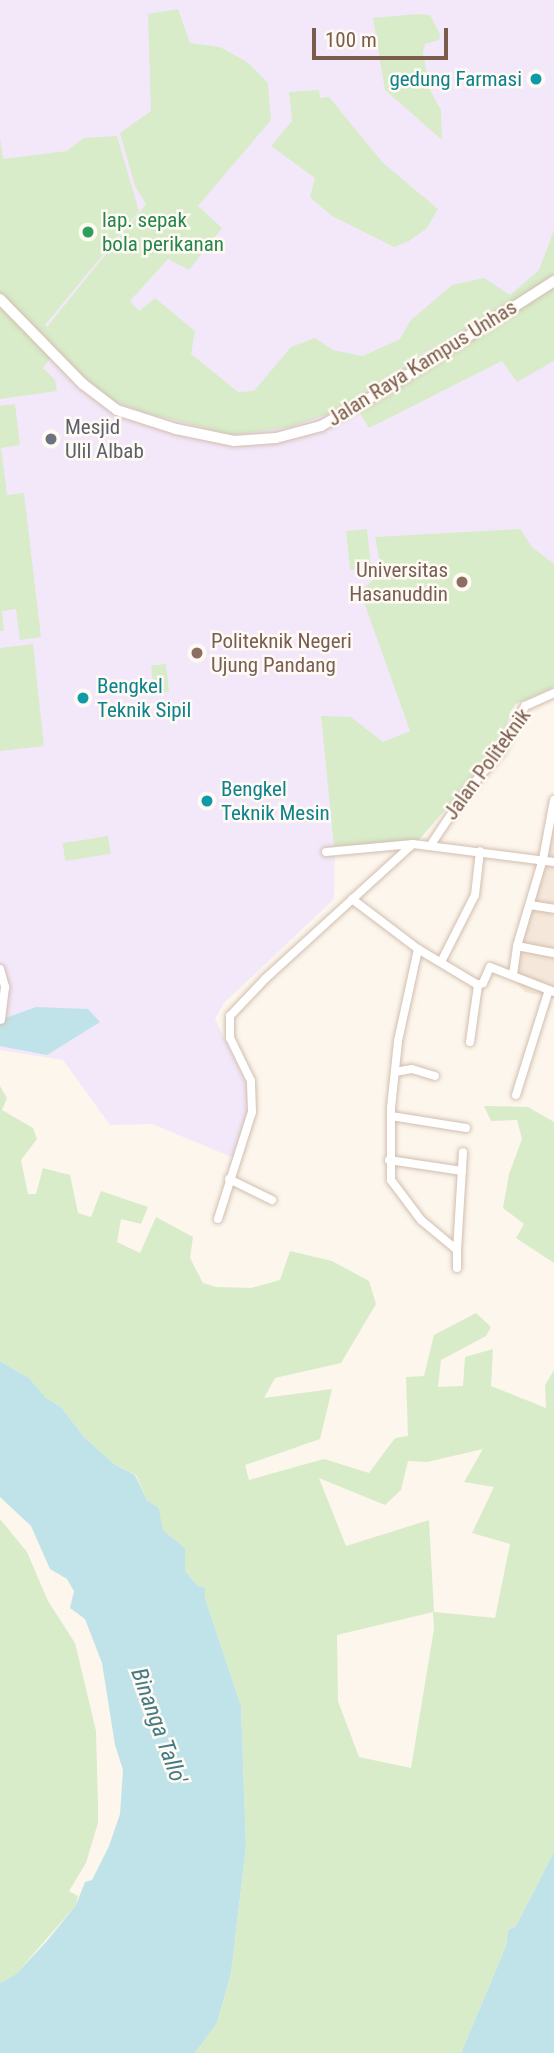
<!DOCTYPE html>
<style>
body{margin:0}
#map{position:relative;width:554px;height:2053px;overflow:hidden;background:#fdf6ec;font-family:"Roboto Condensed",sans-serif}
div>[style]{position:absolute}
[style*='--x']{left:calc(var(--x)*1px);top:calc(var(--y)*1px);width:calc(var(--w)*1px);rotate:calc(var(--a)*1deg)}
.residential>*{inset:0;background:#f5e8da}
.education>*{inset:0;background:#f3e8fa}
.green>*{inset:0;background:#d8ecc9;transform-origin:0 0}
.water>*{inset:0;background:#bfe3e8}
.roads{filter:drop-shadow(0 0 2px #d1beb0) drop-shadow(0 0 2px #d1beb0)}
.minor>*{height:8px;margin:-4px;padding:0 4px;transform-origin:4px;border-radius:4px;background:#fff}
.tertiary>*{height:10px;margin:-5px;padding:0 5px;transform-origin:5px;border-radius:5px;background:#fff}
.dots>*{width:19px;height:19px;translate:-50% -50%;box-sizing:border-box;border:4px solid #fffaf3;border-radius:50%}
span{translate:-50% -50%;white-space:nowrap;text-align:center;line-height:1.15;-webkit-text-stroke:5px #fffaf3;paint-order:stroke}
.culture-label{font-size:21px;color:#0d838f}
.right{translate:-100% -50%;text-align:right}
.left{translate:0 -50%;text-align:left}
.leisure-label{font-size:21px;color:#27864d}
.street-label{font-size:21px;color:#7a5c4d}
.worship-label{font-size:21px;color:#5b616d}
.education-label{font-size:21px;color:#785e54}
.water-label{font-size:23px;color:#437c86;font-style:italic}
.scale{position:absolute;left:312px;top:28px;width:136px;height:32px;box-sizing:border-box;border:4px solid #7a5c4d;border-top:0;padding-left:9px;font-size:21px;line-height:24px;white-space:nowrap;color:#7a5c4d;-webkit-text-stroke:5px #fffaf3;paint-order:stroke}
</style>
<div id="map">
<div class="residential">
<div style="clip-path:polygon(554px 815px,554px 998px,525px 992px,510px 976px)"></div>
</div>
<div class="education">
<div style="clip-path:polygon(0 0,554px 0,554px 687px,516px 704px,510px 712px,507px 731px,418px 841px,335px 846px,334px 899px,224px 1003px,215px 1019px,248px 1087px,250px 1105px,234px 1158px,152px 1124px,110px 1125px,63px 1060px,0 1050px)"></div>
</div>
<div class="green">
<div style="clip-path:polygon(178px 9px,190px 43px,220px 47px,247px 62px,268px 83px,271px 120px,198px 206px,222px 228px,189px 270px,168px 259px,130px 301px,139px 311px,155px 298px,195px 331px,191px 354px,238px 392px,254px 391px,291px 347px,315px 338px,333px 350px,363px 356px,400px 339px,410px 321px,452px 285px,484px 278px,510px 295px,539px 270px,554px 230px,554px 361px,517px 382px,502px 361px,369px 428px,353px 401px,504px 299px,336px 411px,290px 427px,233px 435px,146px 413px,109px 399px,55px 351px,43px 368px,55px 380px,57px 391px,0 399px,0 137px,3px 159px,67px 151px,84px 138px,117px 136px,139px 211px,45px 325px,47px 327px,146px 204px,135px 186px,120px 133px,151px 111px,148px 14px)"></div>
<div style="clip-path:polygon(418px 14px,430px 15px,440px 34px,439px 40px,425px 44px,423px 53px,430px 90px,441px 110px,442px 140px,385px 90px,373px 18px)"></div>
<div style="clip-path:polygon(319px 90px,320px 98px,329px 97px,383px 163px,438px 209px,427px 228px,409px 241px,394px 247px,332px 216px,310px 197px,315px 178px,271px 146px,292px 121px,289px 92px)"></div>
<div style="clip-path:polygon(15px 404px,20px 445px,1px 448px,7px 495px,24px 493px,41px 637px,20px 640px,16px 609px,2px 611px,4px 631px,0 631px,0 406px)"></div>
<div style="left:367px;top:529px;width:39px;height:21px;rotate:84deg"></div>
<div style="clip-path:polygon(520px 529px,532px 547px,554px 564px,554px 687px,516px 704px,510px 712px,502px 744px,418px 841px,334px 846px,321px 716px,351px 717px,383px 742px,410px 731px,360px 591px,382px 573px,375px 537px)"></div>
<div style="clip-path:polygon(33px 644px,44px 746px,0 751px,0 648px)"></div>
<div style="left:166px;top:664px;width:28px;height:15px;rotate:84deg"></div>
<div style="left:108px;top:836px;width:18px;height:46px;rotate:81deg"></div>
<div style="clip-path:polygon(evenodd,0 1086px,7px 1098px,2px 1110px,33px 1128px,37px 1139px,21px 1160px,28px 1194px,36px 1194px,43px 1168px,70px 1175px,78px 1213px,91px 1217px,101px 1191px,148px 1207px,141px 1224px,121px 1219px,117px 1242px,140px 1253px,156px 1217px,193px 1237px,190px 1258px,203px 1283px,216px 1287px,251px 1288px,280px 1280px,290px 1251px,332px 1261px,369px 1281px,376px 1304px,341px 1363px,275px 1378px,264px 1398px,332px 1389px,320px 1439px,245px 1465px,249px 1480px,324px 1459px,369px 1473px,395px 1438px,408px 1436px,406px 1377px,424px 1376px,434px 1335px,476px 1313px,491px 1327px,486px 1336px,441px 1360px,438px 1387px,463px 1386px,465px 1357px,493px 1349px,491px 1386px,546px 1408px,545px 1385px,554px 1370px,554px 1852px,516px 1926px,508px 1930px,506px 1946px,461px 2053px,195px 2053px,217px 2023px,231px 1973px,246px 1847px,241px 1706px,205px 1598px,204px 1588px,198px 1586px,185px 1571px,185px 1548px,163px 1530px,159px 1510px,147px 1500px,136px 1475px,114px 1464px,84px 1437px,61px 1407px,46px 1398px,29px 1378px,0 1361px,0 1086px,483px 1449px,464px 1482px,494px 1487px,472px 1533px,510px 1544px,495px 1618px,434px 1612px,429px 1520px,346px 1546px,319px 1478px,385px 1505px,401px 1490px,408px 1461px,427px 1462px,483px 1449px,0 1086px,433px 1612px,434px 1629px,411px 1768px,359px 1757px,338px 1701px,337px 1635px,433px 1612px)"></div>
<div style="clip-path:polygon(484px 1106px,528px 1107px,554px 1122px,554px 1263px,516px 1238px,524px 1224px,503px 1208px,509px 1174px,522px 1139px,517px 1120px,491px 1121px)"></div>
<div style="clip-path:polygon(0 1519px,27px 1552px,48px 1601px,75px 1643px,96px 1731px,98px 1806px,98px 1823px,86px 1863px,69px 1891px,78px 1896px,76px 1905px,16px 1974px,0 1983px)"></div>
</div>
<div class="water">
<div style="clip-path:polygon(36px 1007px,88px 1009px,100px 1022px,47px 1055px,0 1046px,0 1020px)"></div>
<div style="clip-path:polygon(0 1361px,29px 1378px,46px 1398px,61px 1407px,84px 1437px,114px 1464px,135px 1475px,147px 1500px,159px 1509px,163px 1530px,185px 1548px,185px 1571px,198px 1586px,205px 1588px,205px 1598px,241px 1706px,246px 1847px,231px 1973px,217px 2023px,195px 2053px,0 2053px,0 1983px,16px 1974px,47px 1941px,76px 1905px,85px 1882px,92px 1880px,109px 1846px,120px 1814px,123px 1770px,115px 1745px,102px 1663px,85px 1619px,70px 1608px,74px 1591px,67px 1579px,50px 1569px,31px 1526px,0 1497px)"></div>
<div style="clip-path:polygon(554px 1852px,554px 2053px,461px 2053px,506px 1946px,508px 1930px,516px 1926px)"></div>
</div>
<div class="roads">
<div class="minor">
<div style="--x:430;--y:846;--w:61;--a:-56.3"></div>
<div style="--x:464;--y:795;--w:57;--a:-49.9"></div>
<div style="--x:501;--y:751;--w:51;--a:-61.9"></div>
<div style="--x:525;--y:706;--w:32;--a:-24"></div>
<div style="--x:326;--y:852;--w:87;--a:-5.3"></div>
<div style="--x:413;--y:844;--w:142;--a:7.3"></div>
<div style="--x:352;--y:899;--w:83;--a:37.1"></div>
<div style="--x:530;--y:905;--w:24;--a:9"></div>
<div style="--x:517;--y:946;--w:38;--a:11"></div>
<div style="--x:441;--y:962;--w:75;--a:-63.1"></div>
<div style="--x:475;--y:895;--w:44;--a:-83.5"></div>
<div style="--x:0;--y:969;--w:19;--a:74"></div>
<div style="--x:5;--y:987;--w:33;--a:97"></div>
<div style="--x:513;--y:975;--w:29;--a:-82"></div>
<div style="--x:517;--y:946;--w:91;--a:-73.4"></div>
<div style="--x:543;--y:859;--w:60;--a:-79.4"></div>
<div style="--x:470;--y:1042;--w:58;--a:-82"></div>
<div style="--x:478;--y:985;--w:5;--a:-22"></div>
<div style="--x:483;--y:983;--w:17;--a:-66"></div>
<div style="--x:490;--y:967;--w:69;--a:21.3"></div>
<div style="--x:395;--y:1072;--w:17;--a:-10"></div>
<div style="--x:412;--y:1069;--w:24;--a:17"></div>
<div style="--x:516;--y:1095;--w:110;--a:-72.6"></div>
<div style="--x:391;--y:1116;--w:76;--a:9.1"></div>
<div style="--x:389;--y:1160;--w:74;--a:8.6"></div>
<div style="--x:229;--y:1179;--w:48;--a:26"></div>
<div style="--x:218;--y:1219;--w:112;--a:-72.4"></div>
<div style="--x:252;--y:1112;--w:31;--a:-92"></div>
<div style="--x:251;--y:1081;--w:48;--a:-116"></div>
<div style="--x:230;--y:1038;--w:22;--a:-90"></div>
<div style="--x:230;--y:1016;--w:51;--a:-46.6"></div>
<div style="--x:265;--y:979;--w:200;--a:-42.4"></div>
<div style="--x:457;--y:1250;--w:98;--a:-86.5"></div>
<div style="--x:457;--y:1268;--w:18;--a:-90"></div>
<div style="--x:457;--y:1250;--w:47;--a:-140.2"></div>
<div style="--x:421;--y:1220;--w:50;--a:-126.9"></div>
<div style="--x:391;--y:1180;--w:72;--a:-90"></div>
<div style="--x:391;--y:1108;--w:67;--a:-84"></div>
<div style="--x:398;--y:1041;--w:94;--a:-77.7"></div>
<div style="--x:418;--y:949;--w:70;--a:31"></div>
</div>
<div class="tertiary">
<div style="--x:0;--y:299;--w:119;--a:45.7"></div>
<div style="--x:83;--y:384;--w:43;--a:37.4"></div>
<div style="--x:117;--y:410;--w:62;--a:17.9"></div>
<div style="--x:176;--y:429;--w:59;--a:11.7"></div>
<div style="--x:234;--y:441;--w:42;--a:-4.1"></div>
<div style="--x:276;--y:438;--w:47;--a:-14.9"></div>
<div style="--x:321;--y:426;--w:75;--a:-29.6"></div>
<div style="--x:386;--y:389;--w:200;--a:-32.7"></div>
</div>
</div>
<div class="dots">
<div style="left:536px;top:79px;background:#0f9aa8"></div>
<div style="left:88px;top:232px;background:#2e9e5b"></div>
<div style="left:51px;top:439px;background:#6b7280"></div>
<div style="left:462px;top:582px;background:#8d6e63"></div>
<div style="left:197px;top:653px;background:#8d6e63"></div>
<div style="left:83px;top:698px;background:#0f9aa8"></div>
<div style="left:207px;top:801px;background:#0f9aa8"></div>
</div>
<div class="culture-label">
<span class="right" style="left:522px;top:79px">gedung Farmasi</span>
<span class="left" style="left:97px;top:698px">Bengkel<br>Teknik Sipil</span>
<span class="left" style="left:221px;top:801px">Bengkel<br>Teknik Mesin</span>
</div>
<div class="leisure-label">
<span class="left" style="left:102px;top:232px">lap. sepak<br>bola perikanan</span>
</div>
<div class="street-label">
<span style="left:422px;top:363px;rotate:-32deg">Jalan Raya Kampus Unhas</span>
<span style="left:487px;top:764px;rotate:-54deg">Jalan Politeknik</span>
</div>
<div class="worship-label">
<span class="left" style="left:65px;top:439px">Mesjid<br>Ulil Albab</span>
</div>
<div class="education-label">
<span class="right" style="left:448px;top:582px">Universitas<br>Hasanuddin</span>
<span class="left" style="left:211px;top:653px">Politeknik Negeri<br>Ujung Pandang</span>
</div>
<div class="water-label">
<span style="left:158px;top:1726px;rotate:70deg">Binanga Tallo'</span>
</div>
<div class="scale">100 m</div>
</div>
